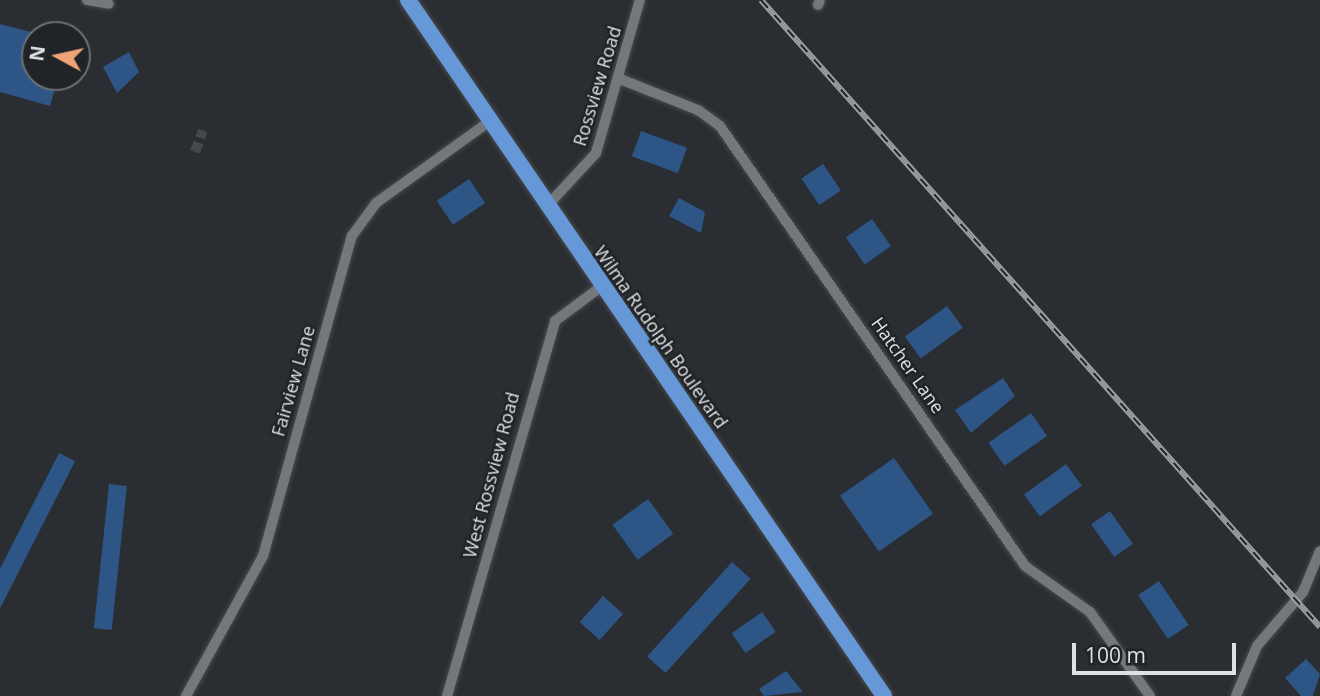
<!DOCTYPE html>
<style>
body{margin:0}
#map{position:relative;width:1320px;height:696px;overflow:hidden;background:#2a2d31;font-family:"Open Sans",sans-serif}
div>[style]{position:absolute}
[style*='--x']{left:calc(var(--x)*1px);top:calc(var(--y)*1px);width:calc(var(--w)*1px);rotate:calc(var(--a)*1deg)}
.building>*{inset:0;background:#2d5586;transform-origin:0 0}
.minor-tunnel>*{height:10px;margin-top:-5px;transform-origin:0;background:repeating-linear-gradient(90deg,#45484c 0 10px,transparent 0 15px)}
.roads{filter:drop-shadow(0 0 2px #474a4e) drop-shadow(0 0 2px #474a4e)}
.minor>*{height:10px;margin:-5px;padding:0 5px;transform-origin:5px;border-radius:5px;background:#74787d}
.highway>*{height:16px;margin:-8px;padding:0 8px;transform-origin:8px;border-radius:8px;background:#6698d7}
.rail>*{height:6px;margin-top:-3px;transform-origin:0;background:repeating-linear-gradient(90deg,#202327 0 10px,#9c9fa2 0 20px);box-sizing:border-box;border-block:2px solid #9c9fa2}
span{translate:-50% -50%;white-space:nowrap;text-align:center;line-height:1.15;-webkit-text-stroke:5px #202327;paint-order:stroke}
.street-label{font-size:18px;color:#dfe1e4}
.north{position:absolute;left:21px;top:21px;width:70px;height:70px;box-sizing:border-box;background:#202327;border:2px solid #6c6f73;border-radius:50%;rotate:278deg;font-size:19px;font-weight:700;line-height:28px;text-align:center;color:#dfe1e4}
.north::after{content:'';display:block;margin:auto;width:24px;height:32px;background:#efa377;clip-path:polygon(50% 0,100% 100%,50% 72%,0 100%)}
.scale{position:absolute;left:1072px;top:643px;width:164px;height:32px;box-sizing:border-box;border:4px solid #dfe1e4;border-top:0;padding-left:9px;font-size:21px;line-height:24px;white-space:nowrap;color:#dfe1e4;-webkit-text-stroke:5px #202327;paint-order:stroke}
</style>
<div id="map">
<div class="building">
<div style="clip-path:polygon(0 24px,35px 33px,35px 77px,58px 77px,50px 106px,0 92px)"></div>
<div style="clip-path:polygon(129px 52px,139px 72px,117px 93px,103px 67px)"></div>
<div style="left:641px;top:131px;width:49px;height:27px;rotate:20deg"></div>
<div style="left:823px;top:164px;width:32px;height:26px;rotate:56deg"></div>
<div style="left:469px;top:179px;width:29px;height:39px;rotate:56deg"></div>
<div style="clip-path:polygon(679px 198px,705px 212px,701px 233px,669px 216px)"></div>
<div style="left:872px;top:219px;width:33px;height:32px;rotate:55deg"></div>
<div style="left:947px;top:306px;width:27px;height:52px;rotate:54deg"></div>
<div style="clip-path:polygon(1003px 378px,1015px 396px,971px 433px,955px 410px)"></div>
<div style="left:1031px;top:413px;width:28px;height:52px;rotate:55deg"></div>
<div style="left:59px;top:453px;width:18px;height:166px;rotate:27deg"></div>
<div style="left:894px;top:458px;width:68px;height:66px;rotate:55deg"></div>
<div style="left:1066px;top:464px;width:27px;height:52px;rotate:54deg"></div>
<div style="left:109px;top:484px;width:18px;height:145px;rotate:6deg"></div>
<div style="left:648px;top:499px;width:43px;height:44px;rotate:54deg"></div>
<div style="left:1110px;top:511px;width:40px;height:23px;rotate:55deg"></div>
<div style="left:732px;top:562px;width:25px;height:127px;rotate:42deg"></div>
<div style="left:1159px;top:581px;width:53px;height:25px;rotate:56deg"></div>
<div style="left:603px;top:596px;width:27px;height:35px;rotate:42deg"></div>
<div style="left:762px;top:612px;width:24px;height:37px;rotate:55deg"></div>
<div style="clip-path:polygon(1306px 659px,1320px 674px,1313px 696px,1301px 696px,1285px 678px)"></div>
<div style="clip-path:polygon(786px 671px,803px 692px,764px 696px,759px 689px)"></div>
</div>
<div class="minor-tunnel">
<div style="--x:195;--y:152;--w:23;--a:-70"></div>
</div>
<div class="roads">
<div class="minor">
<div style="--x:87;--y:0;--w:22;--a:10"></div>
<div style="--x:818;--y:5;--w:5;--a:-68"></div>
<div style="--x:620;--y:79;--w:84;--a:21.7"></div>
<div style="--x:698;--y:110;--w:27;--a:36"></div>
<div style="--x:720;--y:126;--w:535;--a:55.27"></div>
<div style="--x:1025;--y:566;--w:80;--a:35.3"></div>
<div style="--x:1090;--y:612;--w:103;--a:54.5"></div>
<div style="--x:547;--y:206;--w:72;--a:-47.2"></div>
<div style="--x:596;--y:153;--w:159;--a:-74"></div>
<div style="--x:186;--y:696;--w:160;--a:-61.2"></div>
<div style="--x:263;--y:556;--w:332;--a:-74.5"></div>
<div style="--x:352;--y:236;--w:41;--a:-54"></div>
<div style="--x:376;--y:203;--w:140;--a:-35.7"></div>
<div style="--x:447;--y:696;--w:390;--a:-73.9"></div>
<div style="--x:555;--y:321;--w:59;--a:-36.7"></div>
<div style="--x:1236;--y:696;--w:54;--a:-67.2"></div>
<div style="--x:1257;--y:646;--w:71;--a:-49.6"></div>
<div style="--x:1303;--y:592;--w:44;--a:-67.5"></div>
</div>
<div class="highway">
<div style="--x:408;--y:0;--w:843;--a:55.63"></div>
</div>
</div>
<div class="rail">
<div style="--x:761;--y:0;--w:840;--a:48.28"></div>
</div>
<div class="street-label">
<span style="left:597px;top:86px;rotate:-73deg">Rossview Road</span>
<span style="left:661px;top:337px;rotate:55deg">Wilma Rudolph Boulevard</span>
<span style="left:908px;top:365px;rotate:55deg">Hatcher Lane</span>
<span style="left:293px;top:381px;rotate:-74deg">Fairview Lane</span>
<span style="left:491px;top:475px;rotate:-75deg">West Rossview Road</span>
</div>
<div class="north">N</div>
<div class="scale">100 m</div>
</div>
